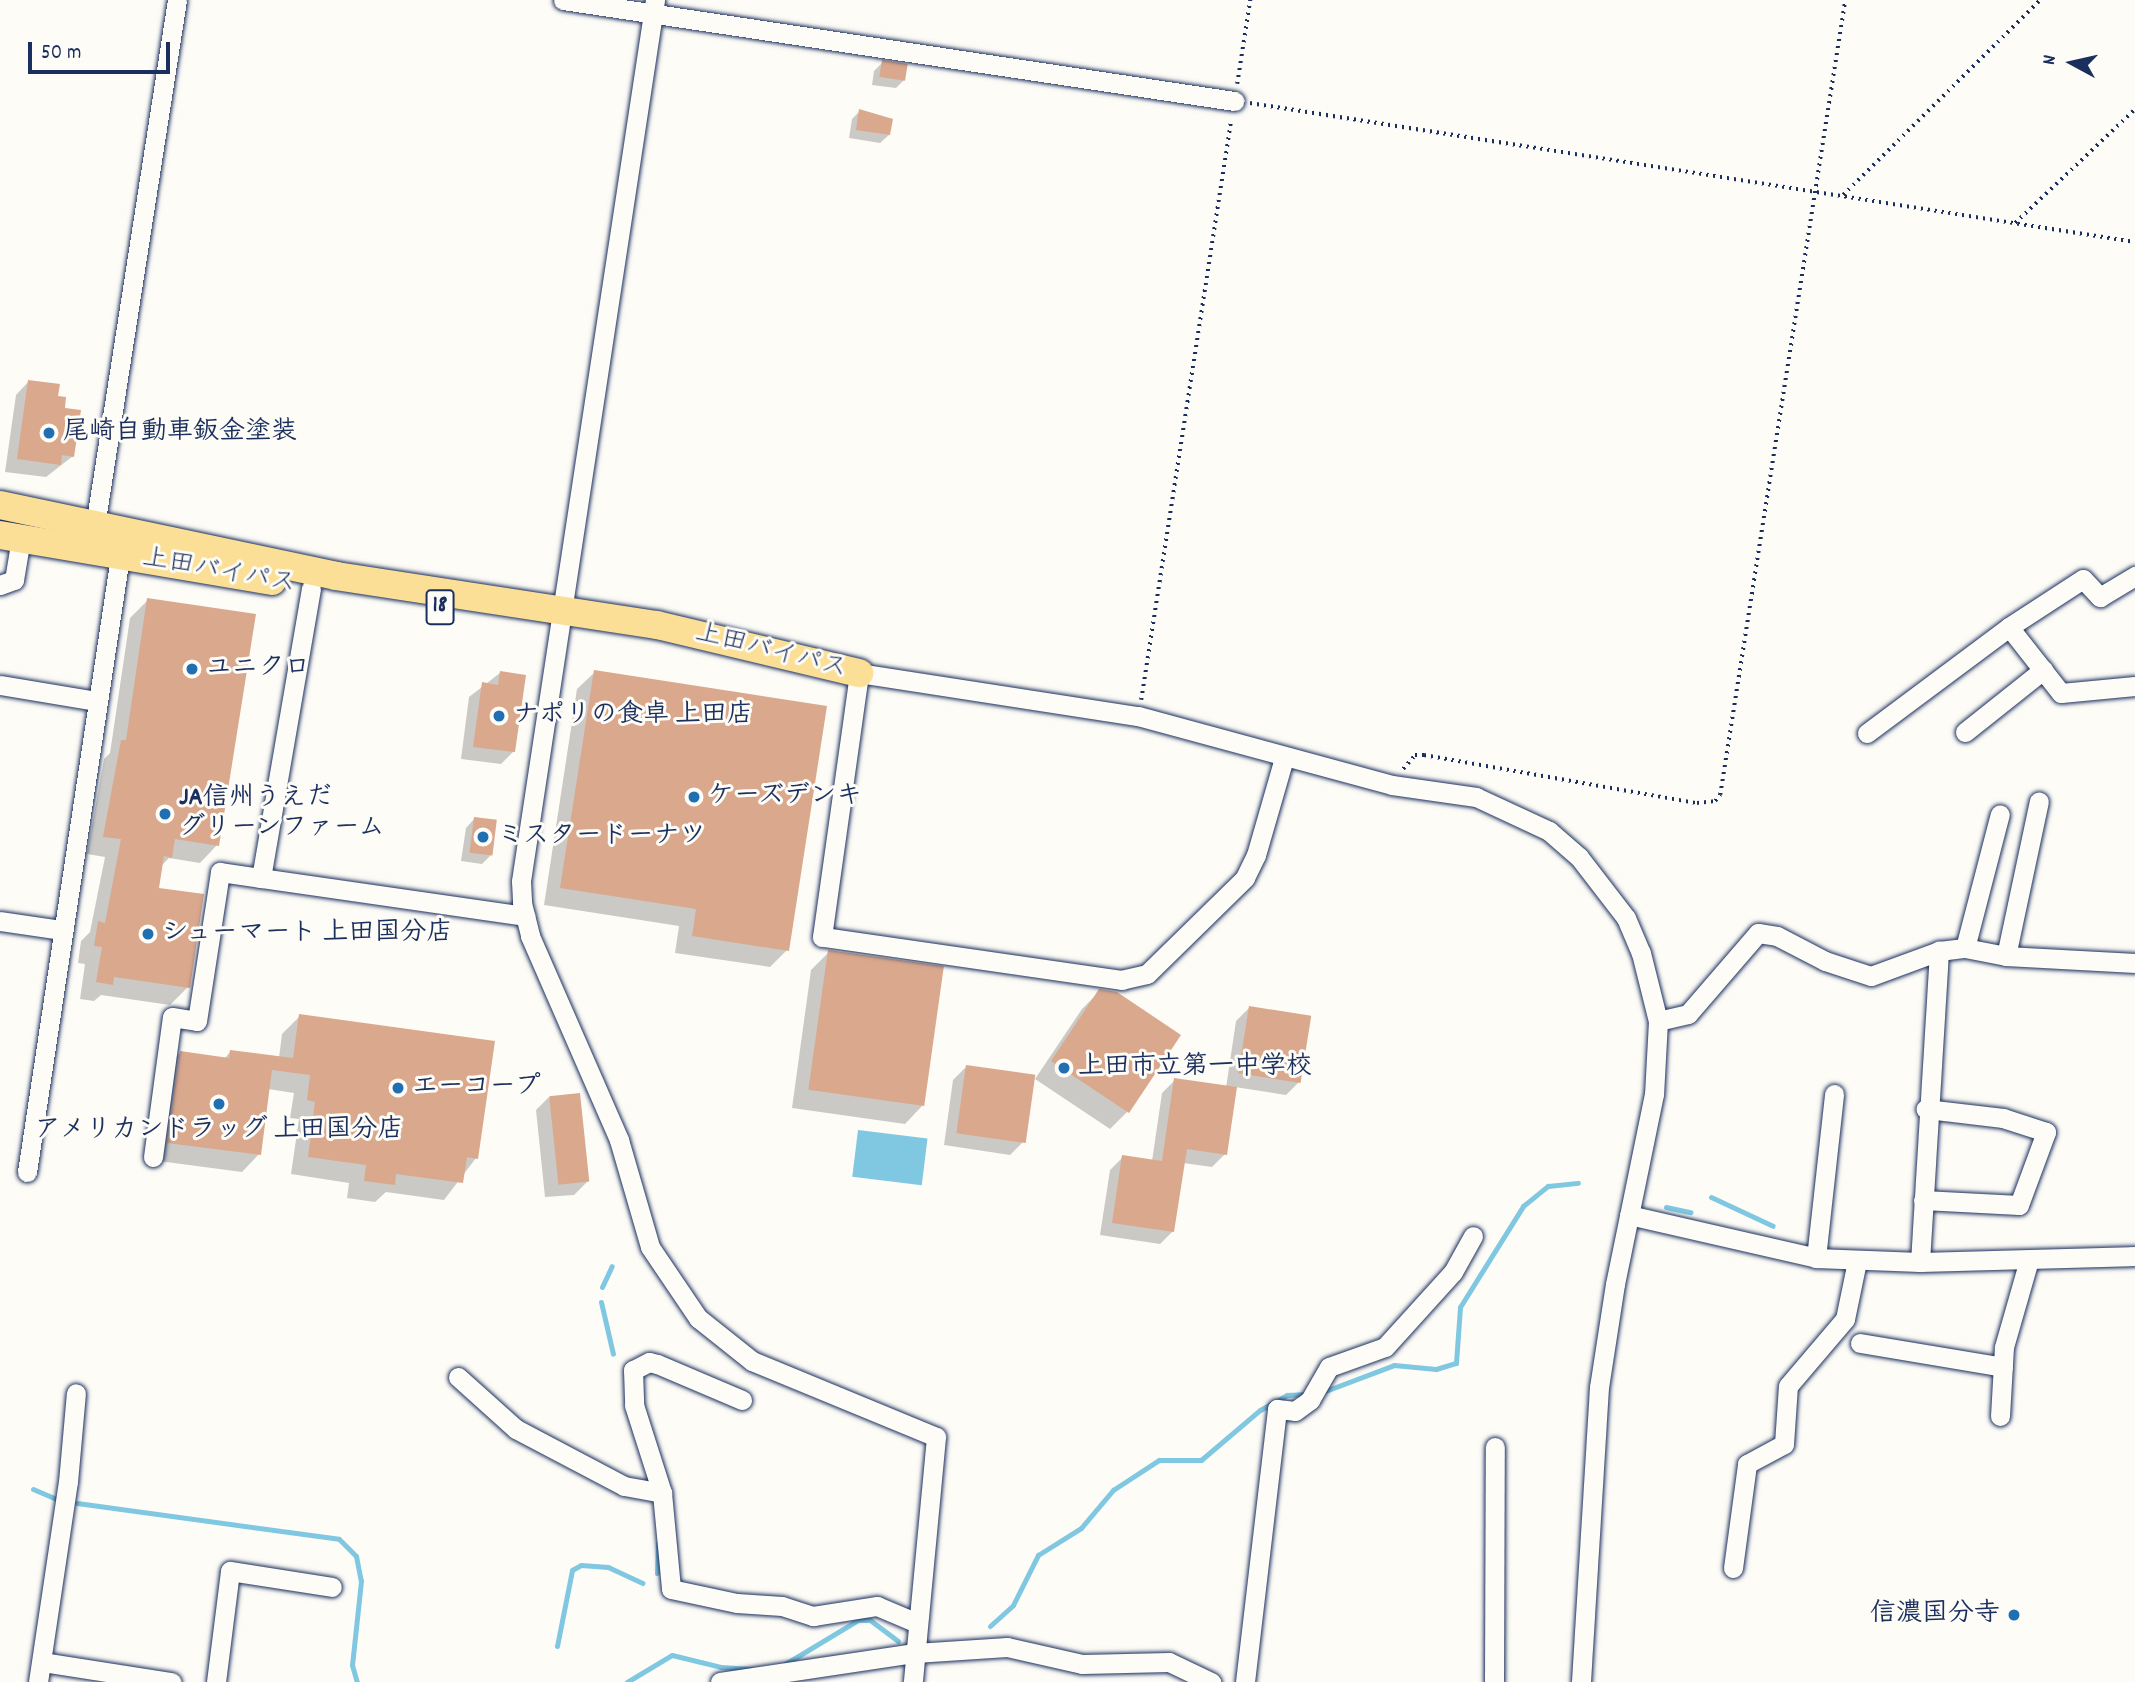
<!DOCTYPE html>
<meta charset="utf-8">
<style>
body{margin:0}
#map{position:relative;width:2135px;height:1682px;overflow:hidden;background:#fdfcf7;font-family:Dekko,"Klee One",sans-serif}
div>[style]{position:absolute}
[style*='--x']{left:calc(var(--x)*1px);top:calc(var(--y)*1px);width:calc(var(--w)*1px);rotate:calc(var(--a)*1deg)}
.water>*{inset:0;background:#80c7e1;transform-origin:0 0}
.shadow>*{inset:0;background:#0003}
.stream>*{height:5px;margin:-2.5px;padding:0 2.5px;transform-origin:2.5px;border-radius:2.5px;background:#80c7e1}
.building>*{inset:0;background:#daa88d;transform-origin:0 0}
.path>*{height:3.5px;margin-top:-1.75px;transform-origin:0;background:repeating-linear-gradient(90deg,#1b2f5e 0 2px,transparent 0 7px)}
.roads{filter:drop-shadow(0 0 2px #1b2f5e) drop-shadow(0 0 2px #1b2f5e)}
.minor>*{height:19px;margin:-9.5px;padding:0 9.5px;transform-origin:9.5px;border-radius:9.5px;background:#fdfcf7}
.highway>*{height:28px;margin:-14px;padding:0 14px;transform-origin:14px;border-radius:14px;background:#fbdf96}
.dots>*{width:19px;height:19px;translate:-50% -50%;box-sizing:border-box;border:4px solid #fdfcf7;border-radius:50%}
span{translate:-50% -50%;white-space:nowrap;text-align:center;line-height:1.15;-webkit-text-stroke:6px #fdfcf7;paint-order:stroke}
.shield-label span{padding:2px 5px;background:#fdfcf7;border:2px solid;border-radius:5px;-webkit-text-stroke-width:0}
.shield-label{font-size:24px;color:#1b2f5e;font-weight:700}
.poi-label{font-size:26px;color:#1b2f5e;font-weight:700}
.left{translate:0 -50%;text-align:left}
.right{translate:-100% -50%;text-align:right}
.street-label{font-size:26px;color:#1b2f5e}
.north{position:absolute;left:2037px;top:28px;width:70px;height:70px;-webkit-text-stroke:5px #fdfcf7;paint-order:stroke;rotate:278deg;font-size:19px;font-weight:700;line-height:28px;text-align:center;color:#1b2f5e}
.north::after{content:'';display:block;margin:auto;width:24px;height:32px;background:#1b2f5e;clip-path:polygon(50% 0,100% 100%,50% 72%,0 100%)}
.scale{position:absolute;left:28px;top:42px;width:142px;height:32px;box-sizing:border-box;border:4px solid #1b2f5e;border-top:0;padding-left:9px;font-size:21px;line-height:24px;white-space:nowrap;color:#1b2f5e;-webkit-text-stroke:5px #fdfcf7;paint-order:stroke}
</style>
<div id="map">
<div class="water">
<div style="left:858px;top:1130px;width:70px;height:47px;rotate:7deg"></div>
</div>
<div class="shadow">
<div style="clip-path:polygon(883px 62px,904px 80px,896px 88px,872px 85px,874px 71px)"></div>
<div style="clip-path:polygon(860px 111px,889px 135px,880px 143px,849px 138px,852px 119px)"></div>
<div style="clip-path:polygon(29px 381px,63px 409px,73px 456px,46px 477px,5px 472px,16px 395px)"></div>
<div style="clip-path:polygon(148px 600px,217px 845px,200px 863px,169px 858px,161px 866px,157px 889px,188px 987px,170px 1005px,101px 995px,94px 1001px,80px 999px,85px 964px,78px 963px,81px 941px,90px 932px,105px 857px,87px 854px,104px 759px,110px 753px,130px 618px)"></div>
<div style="clip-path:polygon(595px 672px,787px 950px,770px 967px,675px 953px,679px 926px,544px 905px,577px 689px)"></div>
<div style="clip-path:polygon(500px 673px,514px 751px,501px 764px,461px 759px,469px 697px)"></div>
<div style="clip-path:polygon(474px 819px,491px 855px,482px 864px,461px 861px,466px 828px)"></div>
<div style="clip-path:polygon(829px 952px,922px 1106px,905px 1124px,792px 1108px,811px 970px)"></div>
<div style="clip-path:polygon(1100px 991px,1127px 1112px,1110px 1129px,1035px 1079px,1082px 1009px)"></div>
<div style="clip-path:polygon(1249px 1008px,1299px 1082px,1286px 1095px,1235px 1087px,1225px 1154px,1212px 1167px,1183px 1163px,1173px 1231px,1160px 1244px,1100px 1235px,1110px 1170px,1123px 1157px,1152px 1161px,1162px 1093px,1175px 1080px,1226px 1088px,1236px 1021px)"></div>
<div style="clip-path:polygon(300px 1016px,476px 1158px,444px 1200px,386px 1192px,375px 1202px,347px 1198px,349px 1183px,291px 1174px,299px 1119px,290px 1118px,294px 1093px,268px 1089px,259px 1154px,242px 1172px,151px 1160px,163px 1071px,180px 1053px,224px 1059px,231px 1051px,279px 1058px,282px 1034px)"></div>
<div style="clip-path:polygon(966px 1067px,1023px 1142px,1010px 1155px,944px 1145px,953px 1080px)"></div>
<div style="clip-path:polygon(549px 1097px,587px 1182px,574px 1195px,545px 1197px,536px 1110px)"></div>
</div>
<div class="stream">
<div style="--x:1711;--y:1197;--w:68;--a:25.1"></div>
<div style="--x:1666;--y:1207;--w:25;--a:12"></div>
<div style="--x:602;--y:1287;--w:23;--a:-65"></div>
<div style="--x:601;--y:1302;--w:53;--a:77"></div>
<div style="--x:1320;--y:1393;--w:79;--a:-20.7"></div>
<div style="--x:1394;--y:1365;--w:42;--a:5.4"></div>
<div style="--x:1436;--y:1369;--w:21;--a:-17"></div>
<div style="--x:1456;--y:1363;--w:56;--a:-85.9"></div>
<div style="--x:1460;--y:1307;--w:119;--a:-58"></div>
<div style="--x:1523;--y:1206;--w:32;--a:-39"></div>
<div style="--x:1548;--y:1186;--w:30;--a:-6"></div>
<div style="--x:33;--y:1489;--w:28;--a:23"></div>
<div style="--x:77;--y:1503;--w:264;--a:7.8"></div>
<div style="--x:339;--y:1539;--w:24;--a:45"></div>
<div style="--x:356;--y:1556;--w:25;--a:79"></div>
<div style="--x:361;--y:1581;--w:84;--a:96.1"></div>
<div style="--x:352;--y:1665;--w:18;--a:74"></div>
<div style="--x:657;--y:1573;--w:30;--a:-88"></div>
<div style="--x:990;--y:1626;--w:31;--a:-42"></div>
<div style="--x:1013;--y:1605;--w:56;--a:-63.4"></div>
<div style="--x:1038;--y:1555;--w:51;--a:-32.1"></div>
<div style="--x:1081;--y:1528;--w:50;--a:-49.9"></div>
<div style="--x:1113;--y:1490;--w:55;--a:-33.1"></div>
<div style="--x:1159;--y:1460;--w:42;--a:0"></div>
<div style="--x:1201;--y:1460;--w:77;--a:-40.3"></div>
<div style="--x:1260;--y:1410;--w:31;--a:-29"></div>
<div style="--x:1287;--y:1395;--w:20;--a:-3"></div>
<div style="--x:557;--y:1646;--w:77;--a:-78.8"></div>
<div style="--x:572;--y:1570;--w:10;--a:-29"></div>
<div style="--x:581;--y:1565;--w:27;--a:4"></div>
<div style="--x:608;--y:1567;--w:38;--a:25"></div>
<div style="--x:785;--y:1664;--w:85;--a:-31.1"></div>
<div style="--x:858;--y:1620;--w:12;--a:0"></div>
<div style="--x:870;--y:1620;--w:35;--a:37"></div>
<div style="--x:627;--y:1682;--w:52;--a:-31"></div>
<div style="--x:672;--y:1655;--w:50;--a:13.8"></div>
<div style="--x:721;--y:1667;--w:30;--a:4"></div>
</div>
<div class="building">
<div style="left:882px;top:60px;width:26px;height:17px;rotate:9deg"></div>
<div style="clip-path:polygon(859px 109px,893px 119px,890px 135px,856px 130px)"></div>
<div style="clip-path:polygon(28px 380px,60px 384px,58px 396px,66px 397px,65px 408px,81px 410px,74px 457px,62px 455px,61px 465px,17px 459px)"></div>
<div style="clip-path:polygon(147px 598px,256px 614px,219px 846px,175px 839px,172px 858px,164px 856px,159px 888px,204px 894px,190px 988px,114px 977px,113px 985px,96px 982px,102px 947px,94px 946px,98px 921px,105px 923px,121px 839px,103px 837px,121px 740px,126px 740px)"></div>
<div style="clip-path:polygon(594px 670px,827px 706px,789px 951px,692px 936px,696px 909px,560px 888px)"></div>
<div style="clip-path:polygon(500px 671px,526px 675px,515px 752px,473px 747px,482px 682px,498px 685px)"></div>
<div style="left:474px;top:817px;width:23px;height:36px;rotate:7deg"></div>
<div style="left:828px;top:950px;width:117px;height:141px;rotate:8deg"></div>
<div style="clip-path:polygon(1099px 989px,1117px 992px,1181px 1035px,1129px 1113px,1051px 1061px)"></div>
<div style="left:1249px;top:1006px;width:63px;height:68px;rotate:9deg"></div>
<div style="clip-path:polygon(299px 1014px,495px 1041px,478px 1159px,467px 1157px,463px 1183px,396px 1174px,395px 1185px,364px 1181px,366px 1165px,308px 1157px,315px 1102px,307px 1100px,310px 1075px,272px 1070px,261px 1155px,167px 1143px,180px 1051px,229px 1058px,230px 1050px,293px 1058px)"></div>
<div style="left:966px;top:1065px;width:70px;height:69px;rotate:8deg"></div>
<div style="clip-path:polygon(1174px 1078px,1237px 1087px,1227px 1155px,1187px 1149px,1174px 1232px,1112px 1223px,1122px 1155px,1162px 1161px)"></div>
<div style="left:580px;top:1093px;width:89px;height:31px;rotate:84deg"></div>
</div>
<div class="path">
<div style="--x:1237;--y:84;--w:85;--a:-81.2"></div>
<div style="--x:1250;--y:103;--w:896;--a:8.93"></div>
<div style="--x:1843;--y:195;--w:277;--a:-44.7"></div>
<div style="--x:2015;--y:223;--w:166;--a:-43.5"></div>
<div style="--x:1141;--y:700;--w:587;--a:-81.18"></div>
<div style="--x:1403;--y:769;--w:18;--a:-49"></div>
<div style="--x:1415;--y:755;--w:9;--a:0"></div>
<div style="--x:1424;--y:755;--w:277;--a:10"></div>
<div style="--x:1697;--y:803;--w:18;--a:-6"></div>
<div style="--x:1715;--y:801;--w:8;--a:-50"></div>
<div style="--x:1720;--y:795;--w:805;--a:-81.06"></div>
</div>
<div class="roads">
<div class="minor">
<div style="--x:563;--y:0;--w:679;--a:8.56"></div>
<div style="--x:655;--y:0;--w:891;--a:98.65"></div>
<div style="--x:521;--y:881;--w:22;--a:87"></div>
<div style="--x:522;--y:903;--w:34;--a:76"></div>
<div style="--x:530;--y:936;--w:223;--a:66.4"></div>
<div style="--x:619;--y:1140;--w:111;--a:73.8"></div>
<div style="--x:650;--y:1247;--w:86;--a:55.9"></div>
<div style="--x:698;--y:1318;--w:69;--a:38.5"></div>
<div style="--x:752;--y:1361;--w:199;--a:22.4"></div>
<div style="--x:936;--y:1437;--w:246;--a:95.4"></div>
<div style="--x:95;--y:526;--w:532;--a:-81.14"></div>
<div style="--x:0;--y:585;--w:15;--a:-20"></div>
<div style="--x:14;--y:580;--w:43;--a:-80.5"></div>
<div style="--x:2009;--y:627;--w:84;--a:51.8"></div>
<div style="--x:2061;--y:693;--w:74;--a:-5.4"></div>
<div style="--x:0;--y:685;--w:98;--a:9.4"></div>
<div style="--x:1965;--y:732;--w:100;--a:-38.5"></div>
<div style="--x:1867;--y:733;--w:177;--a:-36.7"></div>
<div style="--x:2009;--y:627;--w:88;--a:-33"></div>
<div style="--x:2083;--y:579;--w:25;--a:47"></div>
<div style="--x:2100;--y:597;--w:41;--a:-31"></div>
<div style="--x:1284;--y:758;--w:101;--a:106.1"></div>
<div style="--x:1256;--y:855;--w:25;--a:116"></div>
<div style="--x:1245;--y:878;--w:137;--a:135.6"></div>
<div style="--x:1147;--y:974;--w:26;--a:167"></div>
<div style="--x:1122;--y:980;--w:303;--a:-171.8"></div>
<div style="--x:822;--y:937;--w:267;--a:-82"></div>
<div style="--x:859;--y:673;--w:282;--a:8.8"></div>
<div style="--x:1138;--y:716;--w:263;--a:15.2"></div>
<div style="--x:1392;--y:785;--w:85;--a:8.1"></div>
<div style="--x:1476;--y:797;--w:81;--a:25"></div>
<div style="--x:1549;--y:831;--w:40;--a:41"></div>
<div style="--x:1579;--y:857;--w:77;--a:52.4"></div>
<div style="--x:1626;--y:918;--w:38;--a:67"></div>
<div style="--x:1641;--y:953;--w:70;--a:76"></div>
<div style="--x:1658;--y:1021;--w:73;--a:93.1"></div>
<div style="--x:1654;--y:1094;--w:194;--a:101.6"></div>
<div style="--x:1615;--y:1284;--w:104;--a:98.8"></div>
<div style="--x:1599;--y:1387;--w:296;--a:93.5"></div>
<div style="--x:261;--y:878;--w:267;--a:8.2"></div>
<div style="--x:0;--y:921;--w:62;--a:8.4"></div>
<div style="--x:1965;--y:948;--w:138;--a:-75.4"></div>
<div style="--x:2006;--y:956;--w:158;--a:-78"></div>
<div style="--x:1658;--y:1021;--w:31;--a:-13"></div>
<div style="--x:1688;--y:1014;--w:107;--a:-49.2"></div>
<div style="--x:1758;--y:933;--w:19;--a:9"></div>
<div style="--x:1777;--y:936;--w:54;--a:27.5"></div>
<div style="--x:1825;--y:961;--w:48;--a:18.1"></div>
<div style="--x:1871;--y:976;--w:72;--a:-20.2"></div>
<div style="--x:1939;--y:951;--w:26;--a:-7"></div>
<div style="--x:1965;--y:948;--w:42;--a:11"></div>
<div style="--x:2006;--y:956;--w:129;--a:3.1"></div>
<div style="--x:153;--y:1157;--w:141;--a:-82.3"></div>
<div style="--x:172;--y:1017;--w:25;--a:9"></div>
<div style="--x:197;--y:1021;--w:151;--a:-81.2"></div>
<div style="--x:220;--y:872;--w:41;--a:8.3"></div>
<div style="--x:261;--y:878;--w:294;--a:-80.2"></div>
<div style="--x:27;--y:1172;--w:623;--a:-81.41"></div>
<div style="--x:1923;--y:1200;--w:96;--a:3"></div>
<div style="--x:2019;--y:1205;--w:78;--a:-69.7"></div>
<div style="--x:2046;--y:1132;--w:45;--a:-162"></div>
<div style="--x:2003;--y:1118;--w:78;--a:-173.3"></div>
<div style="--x:1629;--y:1215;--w:192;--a:12.9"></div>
<div style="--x:1816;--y:1258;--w:104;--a:2.2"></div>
<div style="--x:1920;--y:1262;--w:215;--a:-1.6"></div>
<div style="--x:1816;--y:1258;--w:165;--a:-83.7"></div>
<div style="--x:1920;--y:1262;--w:312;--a:-86.5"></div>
<div style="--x:1860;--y:1343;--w:145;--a:9.5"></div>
<div style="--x:458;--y:1377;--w:78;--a:41.9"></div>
<div style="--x:516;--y:1429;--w:122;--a:27.8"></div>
<div style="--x:624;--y:1486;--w:39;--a:10"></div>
<div style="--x:742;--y:1400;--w:92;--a:-157"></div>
<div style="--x:657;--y:1364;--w:8;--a:-166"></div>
<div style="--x:649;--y:1362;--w:18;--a:153"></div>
<div style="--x:633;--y:1370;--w:35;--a:88"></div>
<div style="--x:634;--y:1405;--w:92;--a:72.3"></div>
<div style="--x:662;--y:1493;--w:96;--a:84.6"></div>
<div style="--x:671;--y:1589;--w:67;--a:12"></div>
<div style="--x:737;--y:1603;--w:45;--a:3.8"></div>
<div style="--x:782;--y:1606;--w:33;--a:18"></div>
<div style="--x:813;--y:1616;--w:65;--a:-8.9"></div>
<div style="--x:877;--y:1606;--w:43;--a:23"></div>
<div style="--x:2000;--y:1416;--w:69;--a:-86.7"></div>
<div style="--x:2004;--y:1347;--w:91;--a:-74"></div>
<div style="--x:1733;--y:1568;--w:105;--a:-82.3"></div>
<div style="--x:1747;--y:1464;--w:42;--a:-28.4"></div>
<div style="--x:1784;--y:1444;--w:58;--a:-86.1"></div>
<div style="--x:1788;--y:1386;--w:88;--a:-49.6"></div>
<div style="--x:1845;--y:1319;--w:59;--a:-78.3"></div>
<div style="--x:43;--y:1662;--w:130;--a:8.9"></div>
<div style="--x:38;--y:1682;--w:202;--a:-81.5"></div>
<div style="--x:68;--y:1482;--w:89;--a:-84.9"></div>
<div style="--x:216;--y:1682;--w:112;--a:-82.8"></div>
<div style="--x:230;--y:1571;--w:103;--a:8.9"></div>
<div style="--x:720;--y:1682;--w:197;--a:-8.5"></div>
<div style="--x:915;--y:1653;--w:92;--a:-3.7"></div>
<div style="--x:1007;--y:1647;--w:77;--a:12.8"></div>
<div style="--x:1082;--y:1664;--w:87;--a:-1.3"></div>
<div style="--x:1169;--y:1662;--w:47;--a:25.5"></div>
<div style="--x:1245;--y:1682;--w:275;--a:-83.3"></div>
<div style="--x:1277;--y:1409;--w:18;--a:6"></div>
<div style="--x:1295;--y:1411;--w:19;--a:-36"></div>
<div style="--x:1310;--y:1400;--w:38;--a:-60"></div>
<div style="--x:1329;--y:1367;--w:59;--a:-19.7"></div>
<div style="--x:1385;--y:1347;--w:101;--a:-47.8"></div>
<div style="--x:1453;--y:1272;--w:41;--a:-60.9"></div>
<div style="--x:1494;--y:1682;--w:235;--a:-89.8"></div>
</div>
<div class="highway">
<div style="--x:0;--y:505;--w:343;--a:11.9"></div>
<div style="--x:336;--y:576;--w:325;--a:8.7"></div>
<div style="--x:657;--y:625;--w:208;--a:13.4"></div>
<div style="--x:0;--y:535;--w:276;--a:9.6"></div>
</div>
</div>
<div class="dots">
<div style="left:49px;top:433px;background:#1f6fb2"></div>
<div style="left:192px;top:669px;background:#1f6fb2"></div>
<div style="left:499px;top:716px;background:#1f6fb2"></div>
<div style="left:694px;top:797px;background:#1f6fb2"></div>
<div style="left:165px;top:814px;background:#1f6fb2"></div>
<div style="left:483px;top:837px;background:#1f6fb2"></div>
<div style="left:148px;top:934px;background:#1f6fb2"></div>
<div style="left:1064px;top:1068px;background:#1f6fb2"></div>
<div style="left:398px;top:1088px;background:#1f6fb2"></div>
<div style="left:219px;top:1104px;background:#1f6fb2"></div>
<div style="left:2014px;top:1615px;background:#1f6fb2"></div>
</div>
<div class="shield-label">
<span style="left:440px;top:607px">18</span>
</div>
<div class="poi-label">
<span class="left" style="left:63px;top:433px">尾崎自動車鈑金塗装</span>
<span class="left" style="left:206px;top:669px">ユニクロ</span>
<span class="left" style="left:513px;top:716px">ナポリの食卓 上田店</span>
<span class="left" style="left:708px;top:797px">ケーズデンキ</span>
<span class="left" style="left:179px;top:814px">JA信州うえだ<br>グリーンファーム</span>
<span class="left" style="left:497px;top:837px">ミスタードーナツ</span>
<span class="left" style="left:162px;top:934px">シューマート 上田国分店</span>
<span class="left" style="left:1078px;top:1068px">上田市立第一中学校</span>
<span class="left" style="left:412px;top:1088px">エーコープ</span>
<span style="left:219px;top:1131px">アメリカンドラッグ 上田国分店</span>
<span class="right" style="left:2000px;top:1615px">信濃国分寺</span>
</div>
<div class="street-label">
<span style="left:219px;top:572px;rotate:10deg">上田バイパス</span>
<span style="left:771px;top:652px;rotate:14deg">上田バイパス</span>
</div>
<div class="north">N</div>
<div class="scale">50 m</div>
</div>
